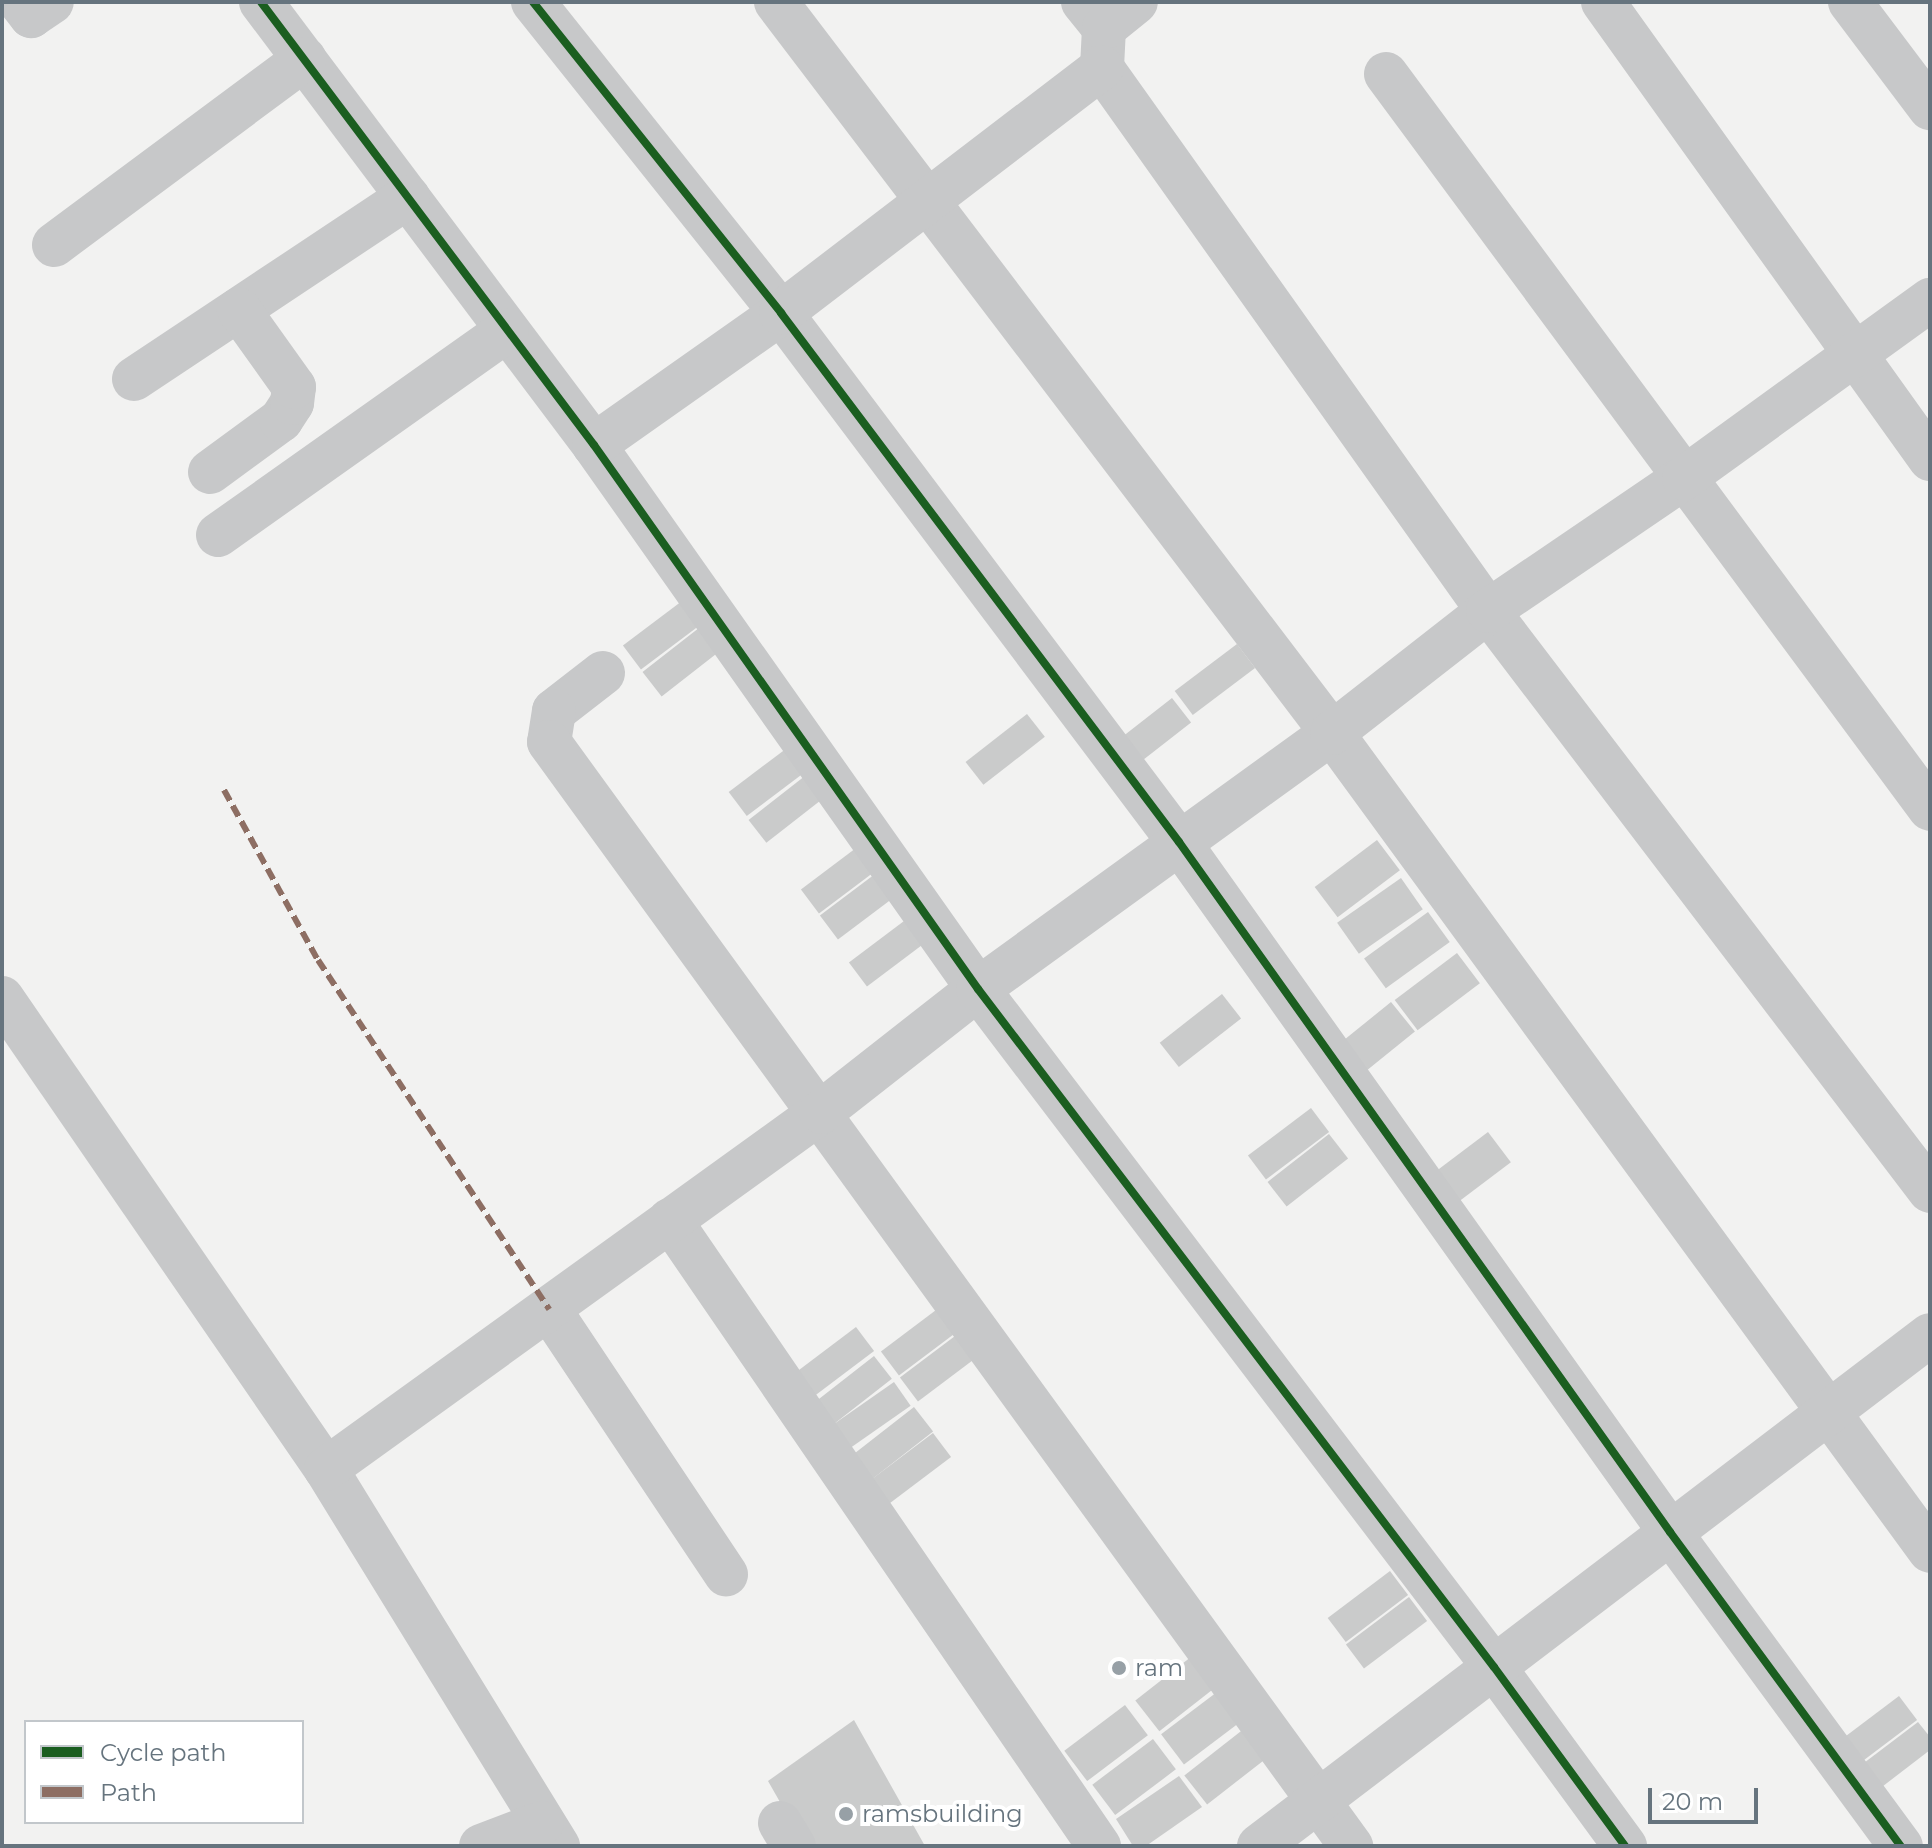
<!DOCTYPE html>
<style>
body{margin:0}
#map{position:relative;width:1932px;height:1848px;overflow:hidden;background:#f2f2f1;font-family:Montserrat,sans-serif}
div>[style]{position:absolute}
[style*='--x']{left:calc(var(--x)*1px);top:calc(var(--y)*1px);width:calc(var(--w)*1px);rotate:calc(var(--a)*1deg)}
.building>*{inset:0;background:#cacbcb;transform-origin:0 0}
.minor>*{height:44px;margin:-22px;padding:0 22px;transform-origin:22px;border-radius:22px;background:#c7c8c9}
.quiet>*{height:6px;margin-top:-3px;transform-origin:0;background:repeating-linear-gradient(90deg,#8d6e63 0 12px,transparent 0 18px)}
.cycleway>*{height:8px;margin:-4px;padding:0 4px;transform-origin:4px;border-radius:4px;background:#1b5e20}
.dots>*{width:22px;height:22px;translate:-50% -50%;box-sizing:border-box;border:4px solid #fff;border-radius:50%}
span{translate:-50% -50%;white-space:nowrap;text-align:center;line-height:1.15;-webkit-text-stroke:8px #fff;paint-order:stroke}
.poi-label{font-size:24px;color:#66747e}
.left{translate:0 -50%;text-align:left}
.frame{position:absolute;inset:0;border:4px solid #66747e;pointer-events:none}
.legend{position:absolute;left:24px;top:1720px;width:280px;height:104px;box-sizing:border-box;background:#fff;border:2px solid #c2c7cb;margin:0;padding:10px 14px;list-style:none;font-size:24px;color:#66747e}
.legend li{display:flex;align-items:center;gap:16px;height:40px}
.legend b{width:40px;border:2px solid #c2c7cb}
.scale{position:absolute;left:1648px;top:1788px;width:110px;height:36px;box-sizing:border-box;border:4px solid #66747e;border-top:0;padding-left:10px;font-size:24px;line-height:28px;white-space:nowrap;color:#66747e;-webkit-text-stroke:6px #fff;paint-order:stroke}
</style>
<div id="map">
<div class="building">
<div style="left:686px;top:598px;width:30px;height:79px;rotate:53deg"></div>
<div style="left:704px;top:624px;width:31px;height:78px;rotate:52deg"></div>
<div style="left:1237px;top:644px;width:30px;height:78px;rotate:53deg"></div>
<div style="left:1172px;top:698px;width:31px;height:78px;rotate:52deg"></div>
<div style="left:1027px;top:714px;width:29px;height:78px;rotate:52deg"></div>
<div style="left:791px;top:745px;width:30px;height:78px;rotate:53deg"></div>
<div style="left:810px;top:772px;width:29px;height:78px;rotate:52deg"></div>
<div style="left:1377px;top:840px;width:38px;height:78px;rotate:53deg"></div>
<div style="left:864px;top:842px;width:30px;height:79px;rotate:53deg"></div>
<div style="left:883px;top:868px;width:30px;height:79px;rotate:53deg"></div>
<div style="left:1401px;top:878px;width:38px;height:78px;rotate:55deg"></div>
<div style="left:1428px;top:912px;width:37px;height:79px;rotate:54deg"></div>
<div style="left:912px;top:915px;width:30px;height:79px;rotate:53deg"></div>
<div style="left:1457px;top:953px;width:38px;height:78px;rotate:53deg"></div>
<div style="left:1222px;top:994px;width:31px;height:79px;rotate:52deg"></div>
<div style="left:1391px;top:1002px;width:38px;height:76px;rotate:51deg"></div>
<div style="left:1311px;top:1108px;width:30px;height:79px;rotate:53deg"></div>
<div style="left:1488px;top:1132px;width:38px;height:78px;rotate:53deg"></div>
<div style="left:1329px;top:1134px;width:31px;height:78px;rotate:52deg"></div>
<div style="left:944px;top:1304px;width:30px;height:79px;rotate:53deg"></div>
<div style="left:856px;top:1327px;width:30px;height:78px;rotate:53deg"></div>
<div style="left:963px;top:1330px;width:30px;height:79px;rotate:53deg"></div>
<div style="left:874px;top:1356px;width:29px;height:78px;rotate:52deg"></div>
<div style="left:894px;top:1382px;width:29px;height:79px;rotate:55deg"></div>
<div style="left:914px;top:1407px;width:31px;height:78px;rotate:52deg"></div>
<div style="left:933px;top:1433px;width:30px;height:78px;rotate:53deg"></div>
<div style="left:1390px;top:1571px;width:30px;height:78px;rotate:53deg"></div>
<div style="left:1409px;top:1597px;width:30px;height:79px;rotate:53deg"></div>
<div style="left:1196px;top:1653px;width:39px;height:77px;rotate:52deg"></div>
<div style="left:1221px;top:1689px;width:38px;height:75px;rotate:53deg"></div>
<div style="left:1899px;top:1696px;width:30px;height:78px;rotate:53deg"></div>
<div style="left:1125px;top:1705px;width:38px;height:76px;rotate:53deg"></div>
<div style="clip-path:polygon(854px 1720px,925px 1846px,805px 1846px,768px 1781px)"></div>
<div style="clip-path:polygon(1918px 1722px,1930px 1737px,1930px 1750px,1874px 1793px,1856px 1769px)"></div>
<div style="left:1245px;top:1728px;width:37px;height:77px;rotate:52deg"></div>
<div style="left:1153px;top:1739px;width:38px;height:76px;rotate:53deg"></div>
<div style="clip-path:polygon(1179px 1776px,1202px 1807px,1146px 1846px,1133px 1846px,1116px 1819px)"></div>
</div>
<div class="minor">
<div style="--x:20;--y:2;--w:18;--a:52"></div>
<div style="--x:31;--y:16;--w:25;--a:-34"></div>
<div style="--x:261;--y:2;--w:554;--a:53.07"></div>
<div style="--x:594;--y:445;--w:666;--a:54.78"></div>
<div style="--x:978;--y:989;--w:852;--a:52.73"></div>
<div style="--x:1494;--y:1667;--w:222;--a:53.8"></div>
<div style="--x:533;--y:2;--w:398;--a:51.4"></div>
<div style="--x:781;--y:313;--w:662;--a:53.04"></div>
<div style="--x:1179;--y:842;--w:847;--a:54.56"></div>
<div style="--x:1670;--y:1532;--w:390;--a:53.7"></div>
<div style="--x:776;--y:2;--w:918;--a:52.74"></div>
<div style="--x:1332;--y:733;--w:1013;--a:53.83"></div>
<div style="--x:1083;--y:2;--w:33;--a:51"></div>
<div style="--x:1104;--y:28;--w:40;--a:92.9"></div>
<div style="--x:1102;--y:68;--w:666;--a:54.59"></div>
<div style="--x:1488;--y:611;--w:729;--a:52.69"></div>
<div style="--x:1603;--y:2;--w:562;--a:54.41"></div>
<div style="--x:1850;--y:2;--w:133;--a:53"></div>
<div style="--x:1104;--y:28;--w:41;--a:-39.1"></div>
<div style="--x:1386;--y:74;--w:914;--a:53.49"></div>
<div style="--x:54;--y:245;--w:312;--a:-36.6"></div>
<div style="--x:134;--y:379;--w:329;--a:-33.6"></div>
<div style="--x:594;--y:445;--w:229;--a:-35.2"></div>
<div style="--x:781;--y:313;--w:404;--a:-37.4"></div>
<div style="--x:210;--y:472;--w:88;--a:-36.2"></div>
<div style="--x:281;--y:420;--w:20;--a:-57"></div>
<div style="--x:292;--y:403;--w:16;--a:-83"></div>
<div style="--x:294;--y:387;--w:95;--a:-125.5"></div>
<div style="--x:218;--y:535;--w:354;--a:-35.3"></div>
<div style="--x:603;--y:673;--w:62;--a:142.2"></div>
<div style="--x:554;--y:711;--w:31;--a:99"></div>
<div style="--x:549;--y:742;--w:1365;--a:54"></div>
<div style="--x:2;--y:998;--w:572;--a:55.48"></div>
<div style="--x:326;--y:1469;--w:443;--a:58.4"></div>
<div style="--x:670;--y:1220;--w:759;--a:55.58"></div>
<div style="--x:549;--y:1309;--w:319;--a:56.3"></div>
<div style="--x:326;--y:1469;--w:610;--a:-35.8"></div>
<div style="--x:821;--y:1112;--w:199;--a:-38.1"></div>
<div style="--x:978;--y:989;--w:437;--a:-35.9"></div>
<div style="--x:1332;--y:733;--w:198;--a:-38"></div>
<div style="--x:1488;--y:611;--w:237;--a:-34.2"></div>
<div style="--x:1684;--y:478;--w:304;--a:-35.9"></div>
<div style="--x:780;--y:1823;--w:27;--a:59"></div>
<div style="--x:481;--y:1846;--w:65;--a:-20.7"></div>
<div style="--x:1259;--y:1846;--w:843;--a:-37.29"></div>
</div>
<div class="quiet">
<div style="--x:224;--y:790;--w:194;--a:61.1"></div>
<div style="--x:318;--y:960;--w:419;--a:56.5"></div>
</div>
<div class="cycleway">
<div style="--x:261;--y:2;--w:554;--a:53.07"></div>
<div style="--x:594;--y:445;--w:666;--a:54.78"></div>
<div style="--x:978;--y:989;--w:852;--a:52.73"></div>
<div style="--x:1494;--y:1667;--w:222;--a:53.8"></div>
<div style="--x:533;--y:2;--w:398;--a:51.4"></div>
<div style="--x:781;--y:313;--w:662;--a:53.04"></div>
<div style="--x:1179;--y:842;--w:847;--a:54.56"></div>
<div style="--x:1670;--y:1532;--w:390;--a:53.7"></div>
</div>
<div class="dots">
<div style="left:1119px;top:1668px;background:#97a0a6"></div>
<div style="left:846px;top:1814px;background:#97a0a6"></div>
</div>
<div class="poi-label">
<span class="left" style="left:1135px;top:1668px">ram</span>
<span class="left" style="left:862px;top:1814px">ramsbuilding</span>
</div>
<div class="frame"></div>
<ul class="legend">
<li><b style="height:10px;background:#1b5e20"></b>Cycle path</li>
<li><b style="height:10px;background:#8d6e63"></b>Path</li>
</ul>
<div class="scale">20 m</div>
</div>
